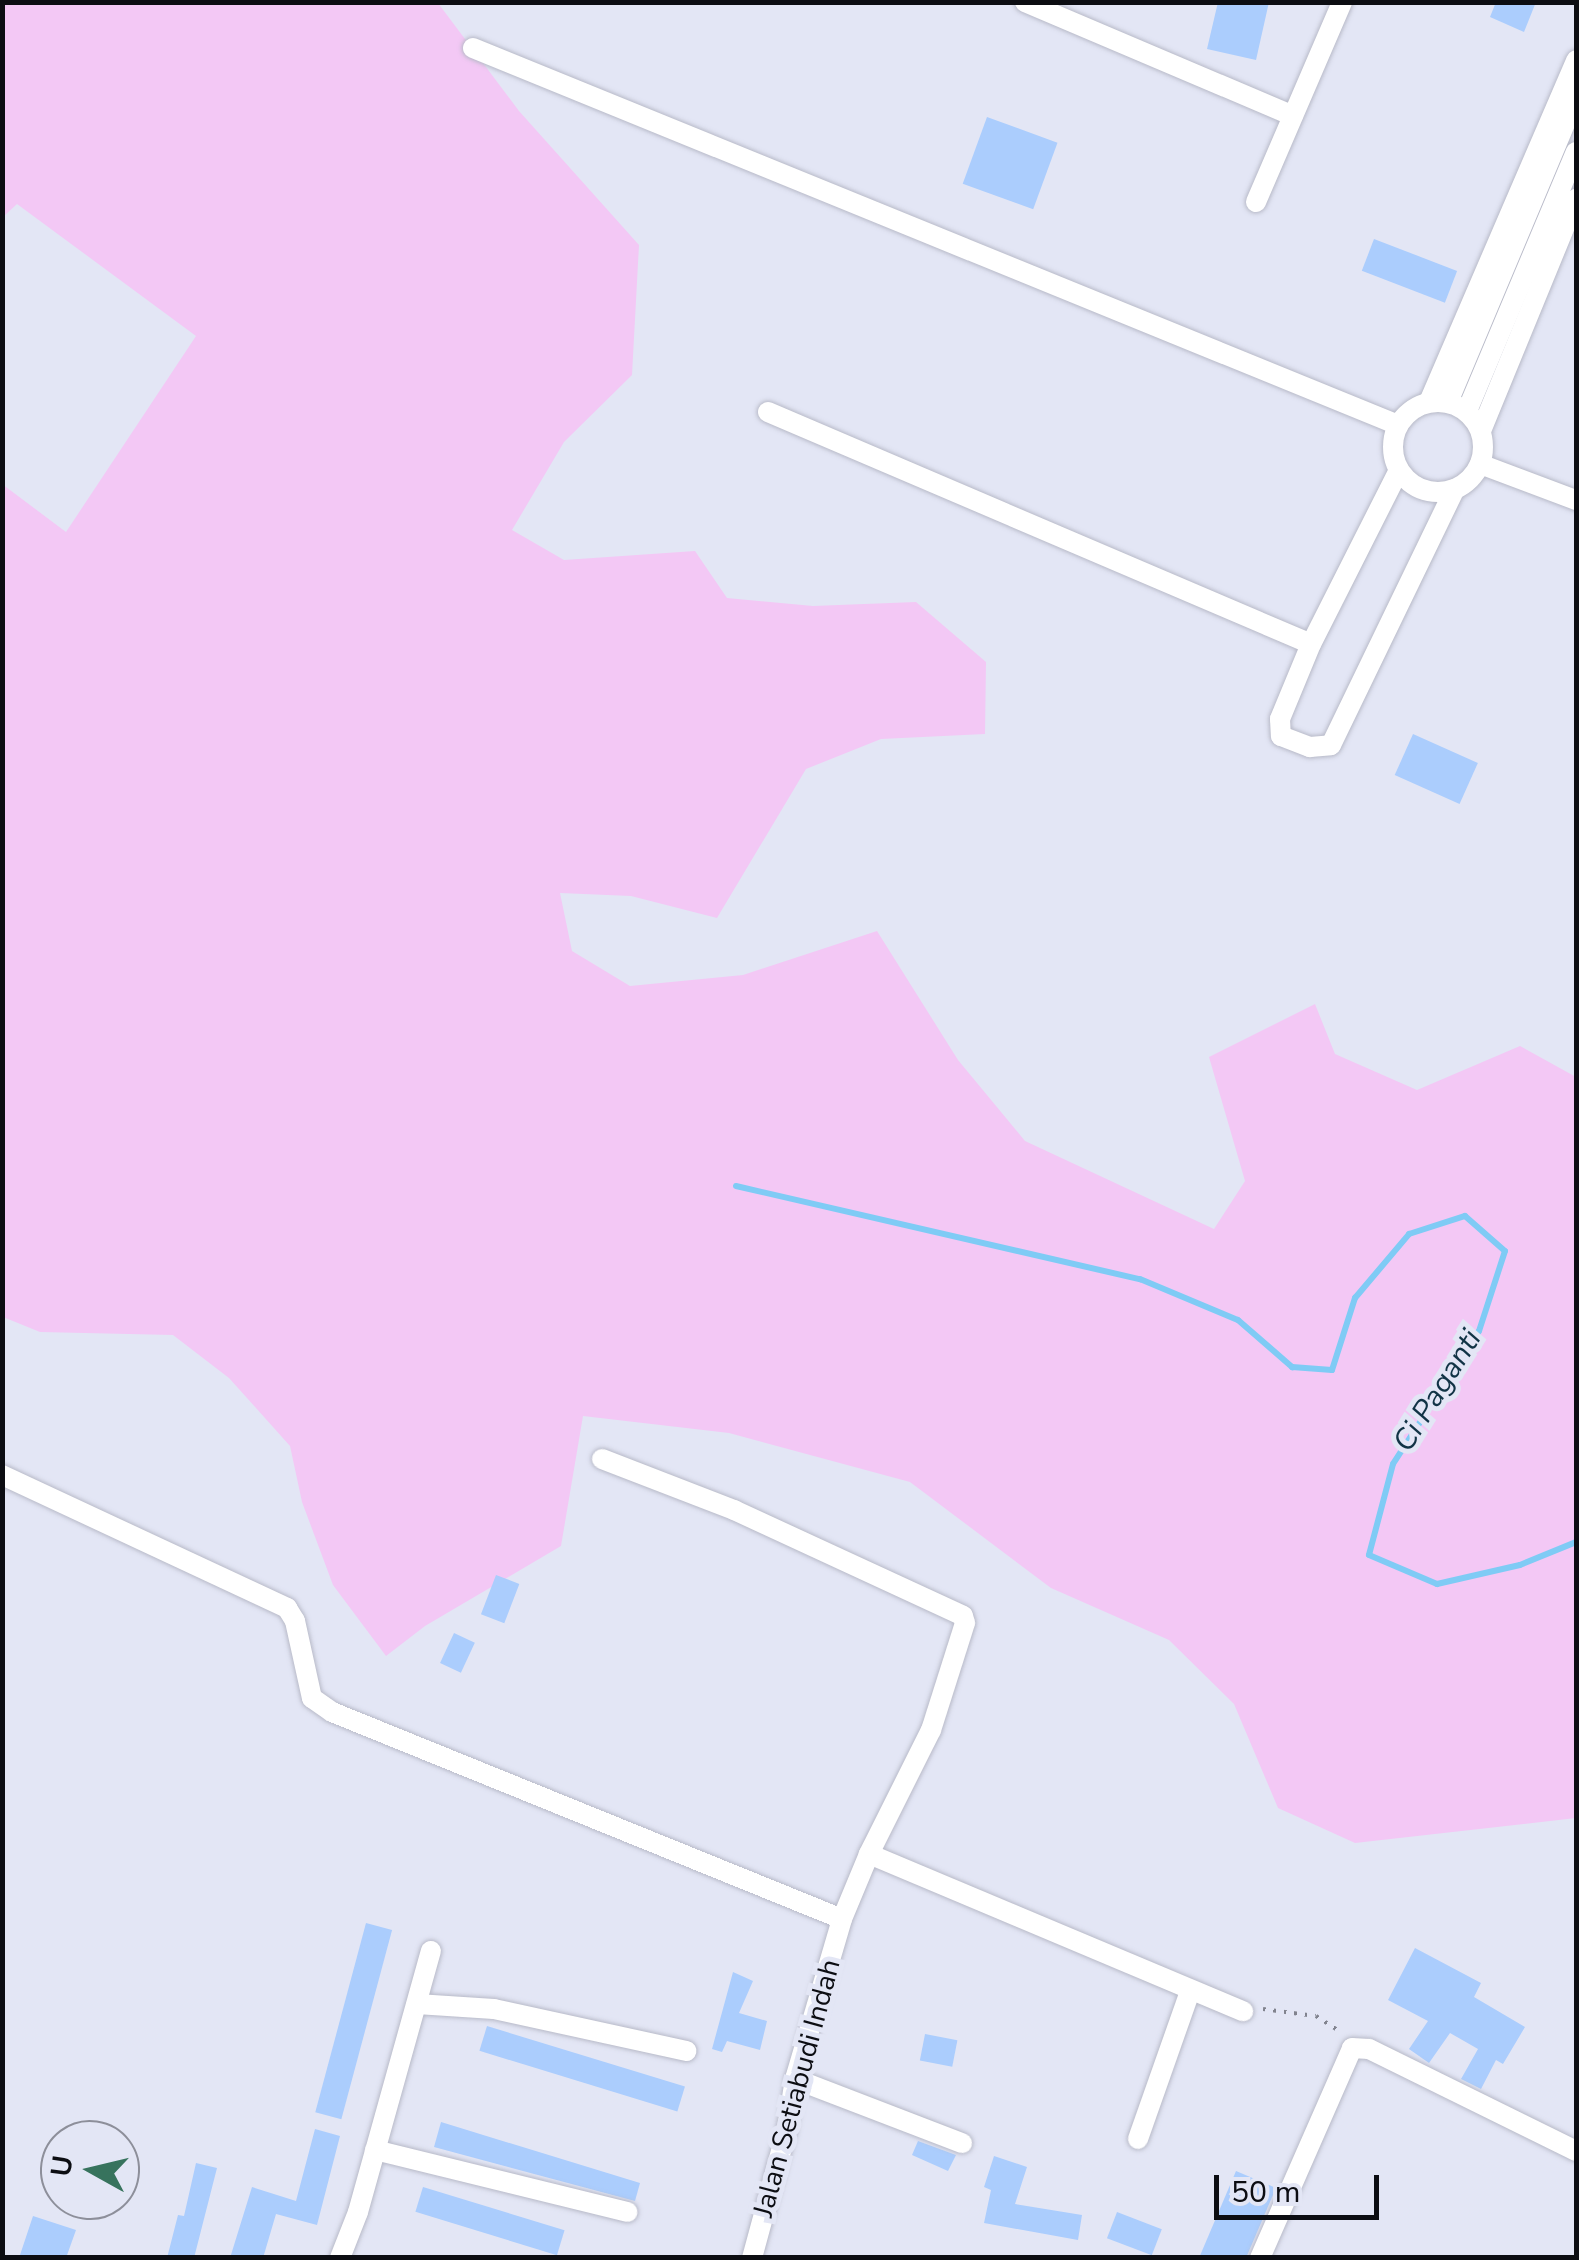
<!DOCTYPE html>
<style>
body{margin:0}
#map{position:relative;width:1579px;height:2260px;overflow:hidden;background:#e3e6f5;font-family:"Nunito Sans",sans-serif}
div>[style]{position:absolute}
[style*='--x']{left:calc(var(--x)*1px);top:calc(var(--y)*1px);width:calc(var(--w)*1px);rotate:calc(var(--a)*1deg)}
.green>*{inset:0;background:#f3c8f5}
.stream>*{height:6px;margin:-3px;padding:0 3px;transform-origin:3px;border-radius:3px;background:#7fcbf5}
.building>*{inset:0;background:#abcdfd;transform-origin:0 0}
.path>*{height:4px;margin-top:-2px;transform-origin:0;background:repeating-linear-gradient(90deg,#81838e 0 2.5px,transparent 0 10.5px)}
.roads{filter:drop-shadow(0 0 2px #b8bac8) drop-shadow(0 0 2px #b8bac8)}
.minor>*{height:20px;margin:-10px;padding:0 10px;transform-origin:10px;border-radius:10px;background:#fff}
.minor>.ring{margin:-10px;padding:0;box-sizing:content-box;background:none;border:20px solid #fff;border-radius:50%}
span{translate:-50% -50%;white-space:nowrap;text-align:center;line-height:1.15;-webkit-text-stroke:10px #e3e6f5;paint-order:stroke}
.street-label{font-size:28px;color:#0c0d12}
.water-label{font-size:30px;color:#113345;font-style:italic}
.frame{position:absolute;inset:0;border:5px solid #0c0d12;pointer-events:none}
.north{position:absolute;left:40px;top:2120px;width:100px;height:100px;box-sizing:border-box;background:#e3e6f5;border:2px solid #8d8f9a;border-radius:50%;rotate:278deg;font-size:28px;font-weight:700;line-height:40px;text-align:center;color:#0c0d12}
.north::after{content:'';display:block;margin:auto;width:35px;height:45px;background:#37735d;clip-path:polygon(50% 0,100% 100%,50% 72%,0 100%)}
.scale{position:absolute;left:1214px;top:2175px;width:165px;height:45px;box-sizing:border-box;border:5px solid #0c0d12;border-top:0;padding-left:12px;font-size:30px;line-height:35px;white-space:nowrap;color:#0c0d12;-webkit-text-stroke:8px #e3e6f5;paint-order:stroke}
</style>
<div id="map">
<div class="green">
<div style="clip-path:polygon(3px 3px,438px 3px,519px 111px,639px 245px,632px 375px,564px 442px,512px 530px,564px 560px,695px 551px,727px 598px,813px 606px,916px 602px,986px 662px,985px 734px,881px 739px,806px 769px,717px 918px,631px 896px,560px 893px,572px 951px,630px 986px,743px 975px,877px 931px,958px 1060px,1025px 1141px,1214px 1229px,1245px 1181px,1209px 1057px,1315px 1004px,1335px 1054px,1417px 1090px,1520px 1046px,1576px 1077px,1576px 1818px,1355px 1843px,1278px 1808px,1234px 1704px,1169px 1640px,1051px 1588px,910px 1482px,729px 1433px,583px 1416px,561px 1546px,425px 1626px,386px 1656px,333px 1585px,302px 1502px,290px 1446px,229px 1378px,173px 1335px,40px 1332px,3px 1317px,2px 484px,66px 532px,196px 336px,17px 204px,3px 217px)"></div>
</div>
<div class="stream">
<div style="--x:736;--y:1186;--w:415;--a:13"></div>
<div style="--x:1140;--y:1279;--w:106;--a:22.7"></div>
<div style="--x:1238;--y:1320;--w:72;--a:41"></div>
<div style="--x:1292;--y:1367;--w:40;--a:4.3"></div>
<div style="--x:1332;--y:1370;--w:76;--a:-72.3"></div>
<div style="--x:1355;--y:1298;--w:84;--a:-49.8"></div>
<div style="--x:1409;--y:1234;--w:59;--a:-17.8"></div>
<div style="--x:1465;--y:1216;--w:53;--a:41.2"></div>
<div style="--x:1505;--y:1251;--w:84;--a:108"></div>
<div style="--x:1479;--y:1331;--w:158;--a:122.9"></div>
<div style="--x:1393;--y:1464;--w:94;--a:104.8"></div>
<div style="--x:1369;--y:1555;--w:74;--a:23.1"></div>
<div style="--x:1437;--y:1584;--w:85;--a:-12.9"></div>
<div style="--x:1520;--y:1565;--w:61;--a:-22.3"></div>
</div>
<div class="building">
<div style="clip-path:polygon(1218px 2px,1269px 2px,1256px 60px,1207px 49px)"></div>
<div style="clip-path:polygon(1496px 2px,1536px 2px,1524px 32px,1490px 17px)"></div>
<div style="left:987px;top:117px;width:75px;height:71px;rotate:20deg"></div>
<div style="left:1374px;top:239px;width:89px;height:34px;rotate:21deg"></div>
<div style="left:1413px;top:734px;width:71px;height:45px;rotate:24deg"></div>
<div style="left:496px;top:1575px;width:25px;height:42px;rotate:21deg"></div>
<div style="left:454px;top:1633px;width:23px;height:33px;rotate:25deg"></div>
<div style="left:366px;top:1923px;width:27px;height:196px;rotate:15deg"></div>
<div style="clip-path:polygon(1415px 1948px,1481px 1983px,1474px 1997px,1525px 2027px,1503px 2064px,1496px 2060px,1481px 2089px,1461px 2079px,1478px 2049px,1450px 2033px,1429px 2063px,1409px 2049px,1428px 2021px,1388px 2000px)"></div>
<div style="clip-path:polygon(733px 1972px,753px 1981px,739px 2013px,767px 2021px,760px 2050px,727px 2041px,722px 2052px,712px 2049px)"></div>
<div style="left:487px;top:2026px;width:207px;height:26px;rotate:17deg"></div>
<div style="left:925px;top:2034px;width:33px;height:27px;rotate:11deg"></div>
<div style="clip-path:polygon(441px 2122px,640px 2183px,635px 2201px,434px 2147px)"></div>
<div style="clip-path:polygon(315px 2129px,340px 2136px,317px 2225px,276px 2214px,263px 2258px,230px 2258px,252px 2187px,296px 2201px)"></div>
<div style="clip-path:polygon(918px 2141px,956px 2155px,948px 2171px,912px 2155px)"></div>
<div style="clip-path:polygon(994px 2156px,1027px 2167px,1015px 2204px,1082px 2215px,1078px 2240px,984px 2223px,991px 2190px,984px 2187px)"></div>
<div style="clip-path:polygon(196px 2163px,217px 2168px,194px 2258px,167px 2258px,178px 2215px,184px 2216px)"></div>
<div style="clip-path:polygon(1236px 2171px,1276px 2188px,1246px 2258px,1199px 2258px)"></div>
<div style="left:423px;top:2187px;width:148px;height:26px;rotate:17deg"></div>
<div style="left:1117px;top:2212px;width:48px;height:28px;rotate:21deg"></div>
<div style="clip-path:polygon(33px 2216px,76px 2230px,66px 2258px,19px 2258px)"></div>
</div>
<div class="path">
<div style="--x:1263;--y:2009;--w:53;--a:7.5"></div>
<div style="--x:1316;--y:2016;--w:31;--a:33"></div>
</div>
<div class="roads">
<div class="minor">
<div style="--x:1025;--y:2;--w:291;--a:23"></div>
<div style="--x:473;--y:48;--w:999;--a:22.17"></div>
<div style="--x:1256;--y:202;--w:218;--a:-66.7"></div>
<div class="ring" style="left:1393px;top:402px;width:70px;height:70px"></div>
<div style="--x:1429;--y:402;--w:372;--a:-66.7"></div>
<div style="--x:1448;--y:402;--w:330;--a:-67.2"></div>
<div style="--x:1467;--y:411;--w:281;--a:-67.2"></div>
<div style="--x:768;--y:412;--w:590;--a:23.13"></div>
<div style="--x:1481;--y:431;--w:251;--a:-67.7"></div>
<div style="--x:1480;--y:464;--w:103;--a:20.6"></div>
<div style="--x:1399;--y:470;--w:195;--a:116.8"></div>
<div style="--x:1311;--y:644;--w:81;--a:112.5"></div>
<div style="--x:1280;--y:719;--w:17;--a:87"></div>
<div style="--x:1281;--y:736;--w:31;--a:21"></div>
<div style="--x:1310;--y:747;--w:21;--a:-5"></div>
<div style="--x:1331;--y:745;--w:284;--a:-64.2"></div>
<div style="--x:602;--y:1459;--w:142;--a:21.1"></div>
<div style="--x:734;--y:1510;--w:252;--a:24.8"></div>
<div style="--x:963;--y:1616;--w:7;--a:74"></div>
<div style="--x:965;--y:1623;--w:112;--a:107.6"></div>
<div style="--x:931;--y:1730;--w:139;--a:116.6"></div>
<div style="--x:2;--y:1475;--w:315;--a:25"></div>
<div style="--x:287;--y:1608;--w:15;--a:58"></div>
<div style="--x:295;--y:1621;--w:79;--a:77.6"></div>
<div style="--x:312;--y:1698;--w:24;--a:35"></div>
<div style="--x:332;--y:1712;--w:550;--a:22.09"></div>
<div style="--x:417;--y:2004;--w:77;--a:3.7"></div>
<div style="--x:494;--y:2009;--w:197;--a:12.3"></div>
<div style="--x:795;--y:2079;--w:179;--a:21"></div>
<div style="--x:1138;--y:2139;--w:157;--a:-70.6"></div>
<div style="--x:375;--y:2150;--w:260;--a:13.8"></div>
<div style="--x:340;--y:2258;--w:49;--a:-68.6"></div>
<div style="--x:358;--y:2212;--w:271;--a:-74.4"></div>
<div style="--x:752;--y:2258;--w:134;--a:-74.8"></div>
<div style="--x:787;--y:2129;--w:51;--a:-80.9"></div>
<div style="--x:795;--y:2079;--w:167;--a:-73.6"></div>
<div style="--x:842;--y:1919;--w:70;--a:-67.4"></div>
<div style="--x:869;--y:1854;--w:406;--a:22.8"></div>
<div style="--x:1260;--y:2258;--w:229;--a:-66.3"></div>
<div style="--x:1352;--y:2048;--w:17;--a:3"></div>
<div style="--x:1369;--y:2049;--w:231;--a:26.2"></div>
</div>
</div>
<div class="street-label">
<span style="left:797px;top:2088px;rotate:-75deg">Jalan Setiabudi Indah</span>
</div>
<div class="water-label">
<span style="left:1438px;top:1391px;rotate:-58deg">Ci Paganti</span>
</div>
<div class="frame"></div>
<div class="north">U</div>
<div class="scale">50 m</div>
</div>
